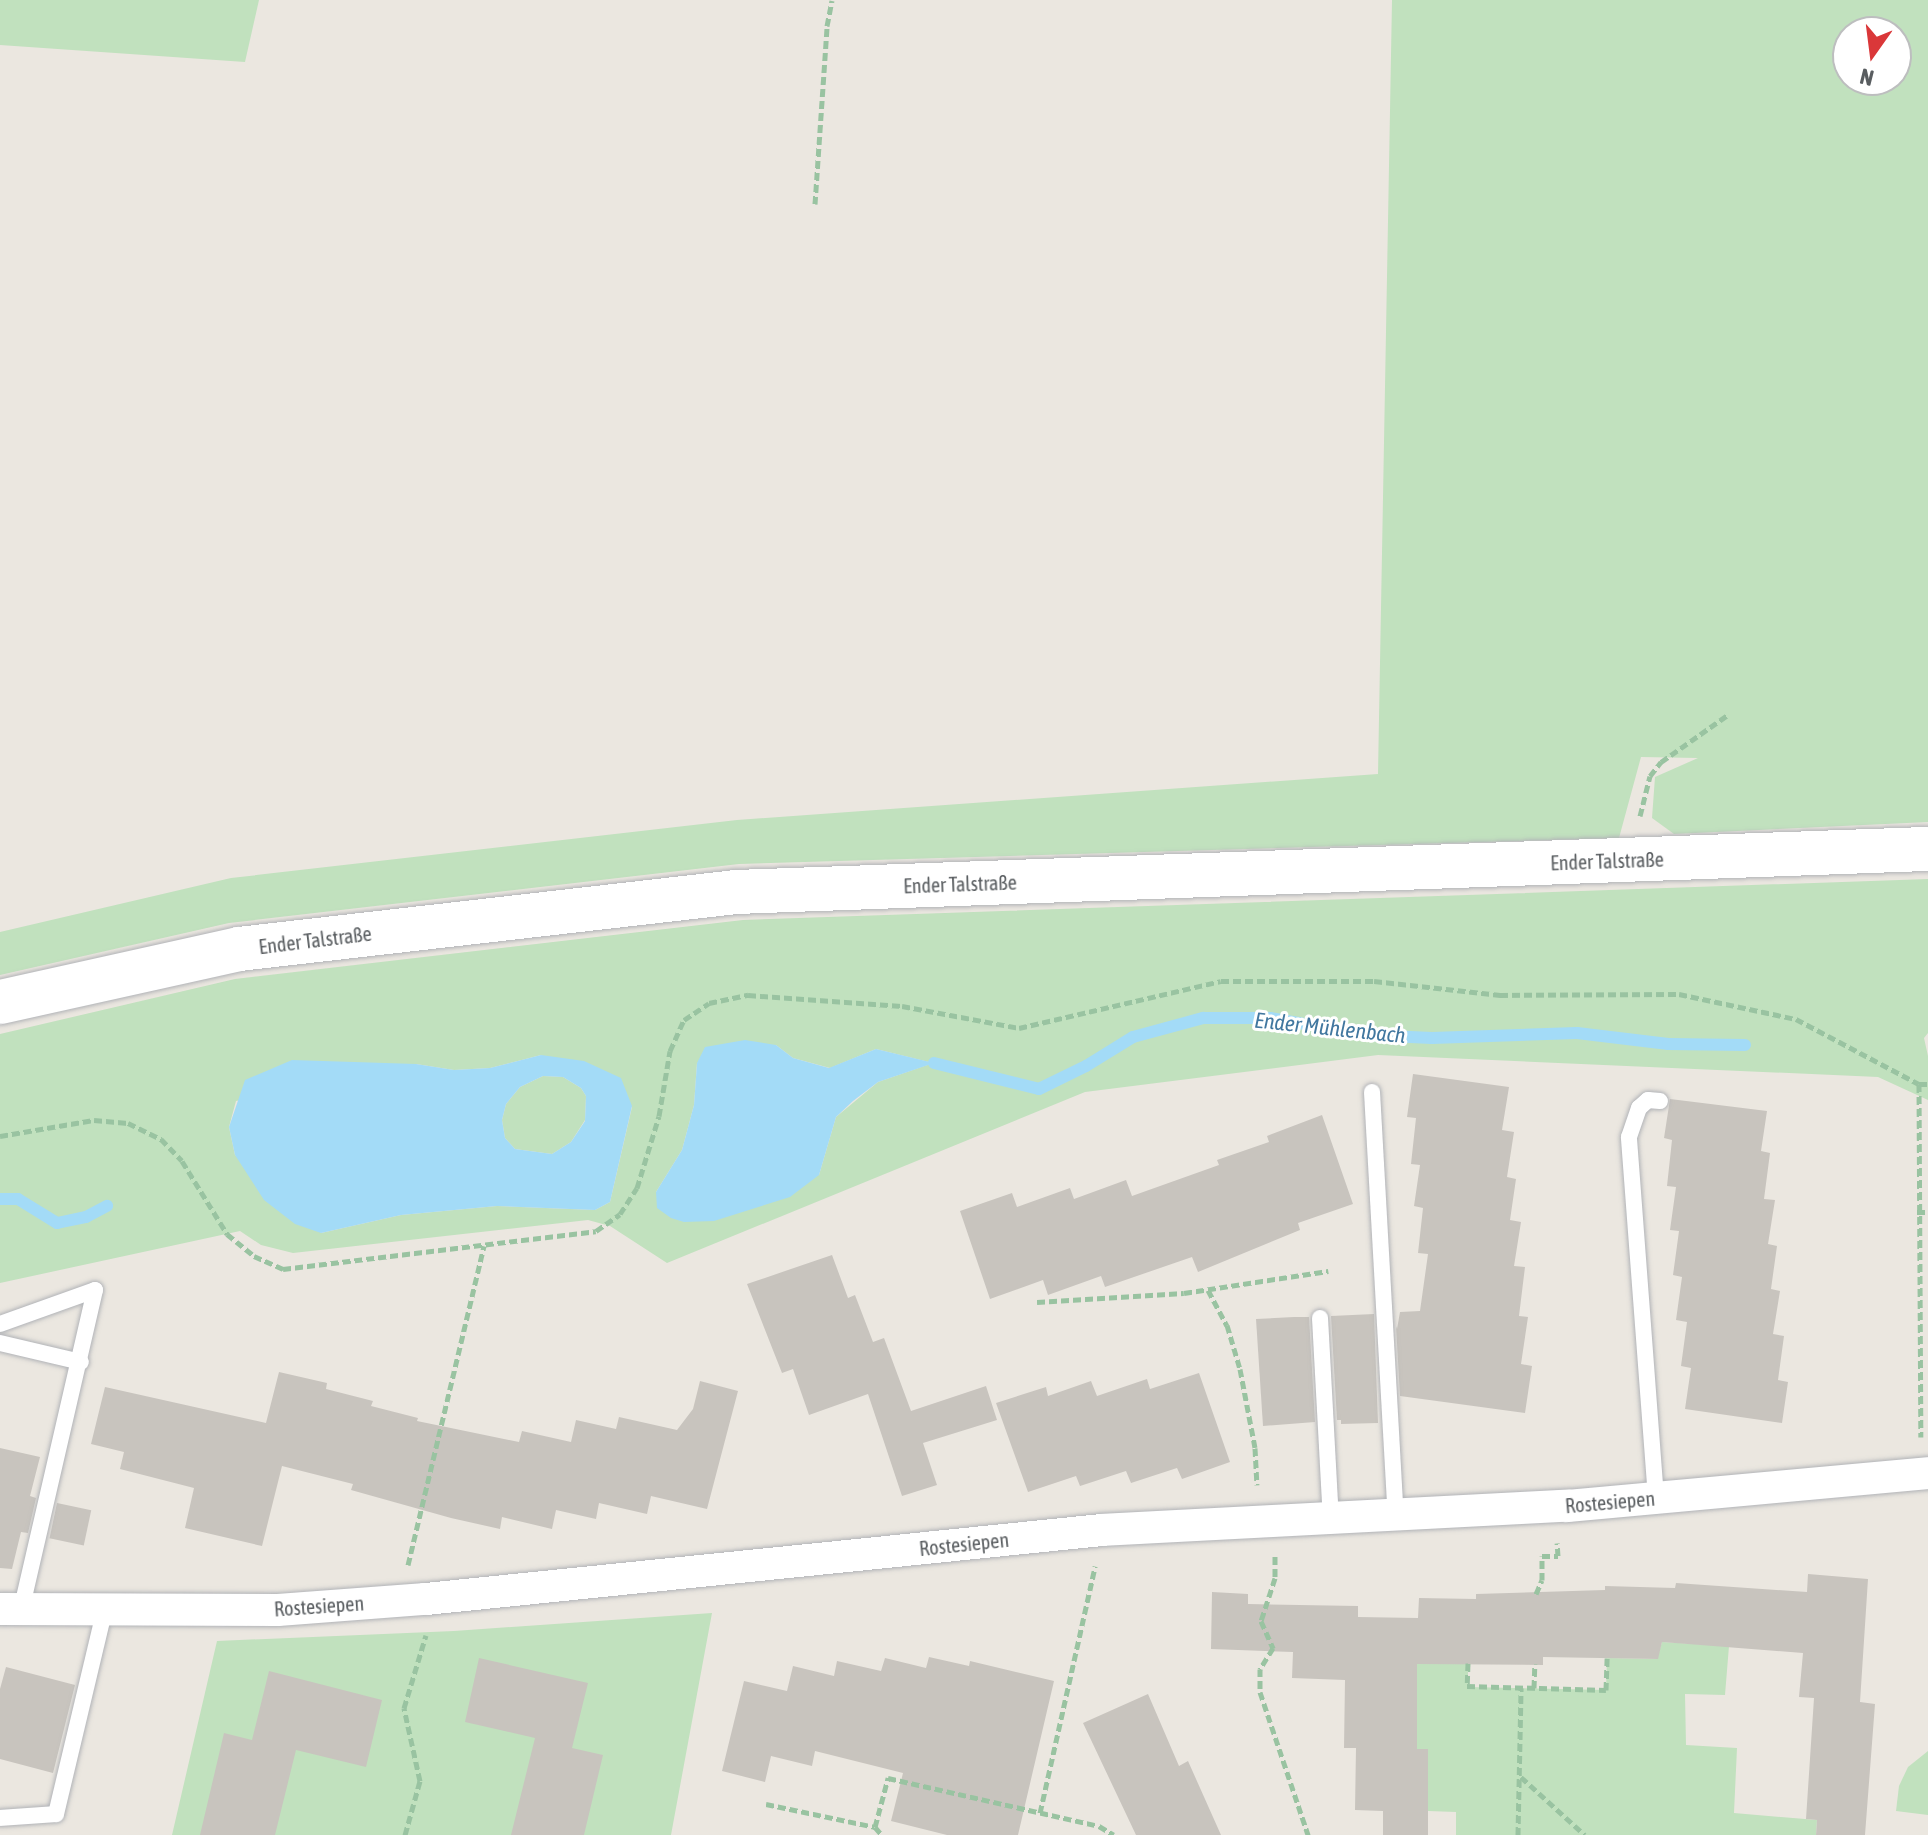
<!DOCTYPE html>
<meta charset="utf-8">
<style>
body{margin:0}
#map{position:relative;width:1928px;height:1835px;overflow:hidden;background:#ebe7e0;font-family:"Asap Condensed",sans-serif}
div>[style]{position:absolute}
[style*='--x']{left:calc(var(--x)*1px);top:calc(var(--y)*1px);width:calc(var(--w)*1px);rotate:calc(var(--a)*1deg)}
.green>*{inset:0;background:#c1e1be}
.water>*{inset:0;background:#a3dbf7}
.stream>*{height:12px;margin:-6px;padding:0 6px;transform-origin:6px;border-radius:6px;background:#a3dbf7}
.building>*{inset:0;background:#c8c4be;transform-origin:0 0}
.path>*{height:5px;margin-top:-2.5px;transform-origin:0;background:repeating-linear-gradient(90deg,#99c3a1 0 8px,transparent 0 12px)}
.roads{filter:drop-shadow(0 0 2px #b1b3b7) drop-shadow(0 0 2px #b1b3b7)}
.lane>*{height:16px;margin:-8px;padding:0 8px;transform-origin:8px;border-radius:8px;background:#fff}
.street>*{height:32px;margin:-16px;padding:0 16px;transform-origin:16px;border-radius:16px;background:#fff}
.secondary>*{height:44px;margin:-22px;padding:0 22px;transform-origin:22px;border-radius:22px;background:#fff}
span{translate:-50% -50%;white-space:nowrap;text-align:center;line-height:1.15;-webkit-text-stroke:6px #fff;paint-order:stroke}
.street-label{font-size:20px;color:#595d60}
.water-label{font-size:22px;color:#41779f;font-style:italic}
.north{position:absolute;left:1832px;top:16px;width:80px;height:80px;box-sizing:border-box;background:#fff;border:2px solid #bdbebf;border-radius:50%;rotate:194deg;font-size:22px;font-weight:700;line-height:32px;text-align:center;color:#595d60}
.north::after{content:'';display:block;margin:auto;width:28px;height:36px;background:#da3739;clip-path:polygon(50% 0,100% 100%,50% 72%,0 100%)}
</style>
<div id="map">
<div class="green">
<div style="clip-path:polygon(0 0,259px 0,245px 62px,0 45px)"></div>
<div style="clip-path:polygon(evenodd,1392px 0,1928px 0,1928px 822px,1674px 834px,1652px 818px,1655px 777px,1698px 758px,1641px 757px,1619px 838px,739px 864px,229px 923px,0 975px,0 932px,231px 878px,737px 820px,1378px 774px,1392px 0,1848px 32px,1896px 32px,1896px 80px,1848px 80px,1848px 32px)"></div>
<div style="clip-path:polygon(evenodd,1928px 879px,1928px 1033px,1924px 1038px,1928px 1056px,1928px 1100px,1878px 1077px,1378px 1055px,1085px 1092px,667px 1263px,610px 1226px,588px 1220px,293px 1253px,261px 1245px,240px 1231px,0 1283px,0 1034px,235px 979px,743px 920px,1928px 879px,776px 1045px,793px 1058px,830px 1068px,876px 1049px,933px 1063px,878px 1082px,836px 1117px,819px 1175px,656px 1192px,682px 1150px,694px 1105px,697px 1063px,776px 1045px,1928px 879px,541px 1055px,632px 1107px,610px 1202px,595px 1210px,497px 1206px,401px 1215px,321px 1233px,235px 1155px,229px 1127px,236px 1101px,416px 1064px,454px 1070px,490px 1068px,541px 1055px)"></div>
<div style="clip-path:polygon(543px 1076px,563px 1077px,581px 1088px,586px 1096px,585px 1120px,571px 1142px,552px 1154px,515px 1149px,505px 1138px,502px 1120px,506px 1104px,520px 1087px)"></div>
<div style="clip-path:polygon(712px 1613px,671px 1835px,172px 1835px,217px 1641px,454px 1631px)"></div>
<div style="clip-path:polygon(1662px 1642px,1729px 1646px,1725px 1695px,1685px 1694px,1686px 1745px,1737px 1748px,1734px 1813px,1817px 1820px,1816px 1835px,1456px 1835px,1456px 1812px,1428px 1811px,1428px 1749px,1417px 1749px,1417px 1664px,1468px 1663px,1468px 1687px,1606px 1690px,1607px 1658px,1657px 1659px)"></div>
<div style="clip-path:polygon(1928px 1751px,1928px 1815px,1896px 1811px,1899px 1786px,1908px 1767px)"></div>
</div>
<div class="water">
<div style="clip-path:polygon(745px 1040px,776px 1045px,793px 1058px,829px 1068px,876px 1049px,934px 1063px,878px 1082px,853px 1101px,836px 1117px,819px 1175px,790px 1197px,714px 1221px,684px 1222px,671px 1218px,657px 1208px,656px 1192px,682px 1150px,694px 1105px,697px 1063px,705px 1047px)"></div>
<div style="clip-path:polygon(evenodd,541px 1055px,584px 1061px,621px 1078px,632px 1106px,610px 1202px,595px 1210px,497px 1206px,401px 1215px,321px 1233px,295px 1224px,264px 1200px,235px 1155px,229px 1127px,245px 1080px,292px 1060px,416px 1064px,454px 1070px,490px 1068px,541px 1055px,543px 1076px,563px 1077px,581px 1088px,586px 1096px,585px 1121px,571px 1142px,552px 1154px,515px 1149px,505px 1138px,502px 1120px,506px 1104px,520px 1087px,543px 1076px)"></div>
</div>
<div class="stream">
<div style="--x:934;--y:1063;--w:108;--a:13.9"></div>
<div style="--x:1039;--y:1089;--w:52;--a:-26.1"></div>
<div style="--x:1086;--y:1066;--w:55;--a:-31.7"></div>
<div style="--x:1133;--y:1037;--w:73;--a:-15.2"></div>
<div style="--x:1203;--y:1018;--w:67;--a:0"></div>
<div style="--x:1270;--y:1018;--w:98;--a:9.9"></div>
<div style="--x:1367;--y:1035;--w:65;--a:2.6"></div>
<div style="--x:1432;--y:1038;--w:145;--a:-2"></div>
<div style="--x:1577;--y:1033;--w:92;--a:6.9"></div>
<div style="--x:1668;--y:1044;--w:77;--a:0.7"></div>
<div style="--x:0;--y:1199;--w:18;--a:0"></div>
<div style="--x:18;--y:1199;--w:46;--a:31.6"></div>
<div style="--x:57;--y:1223;--w:30;--a:-12"></div>
<div style="--x:86;--y:1217;--w:24;--a:-28"></div>
</div>
<div class="building">
<div style="clip-path:polygon(1413px 1074px,1509px 1087px,1502px 1130px,1514px 1132px,1507px 1177px,1516px 1179px,1510px 1220px,1521px 1222px,1514px 1266px,1525px 1267px,1519px 1316px,1528px 1317px,1521px 1364px,1532px 1366px,1525px 1413px,1400px 1396px,1396px 1326px,1397px 1329px,1400px 1312px,1420px 1311px,1428px 1254px,1418px 1253px,1423px 1208px,1414px 1206px,1420px 1165px,1411px 1164px,1416px 1118px,1407px 1117px)"></div>
<div style="clip-path:polygon(1670px 1099px,1767px 1111px,1761px 1151px,1770px 1153px,1764px 1199px,1775px 1200px,1768px 1244px,1777px 1246px,1771px 1289px,1780px 1291px,1773px 1334px,1784px 1336px,1778px 1380px,1788px 1382px,1782px 1423px,1685px 1409px,1691px 1368px,1681px 1366px,1687px 1322px,1676px 1320px,1682px 1277px,1673px 1275px,1679px 1231px,1670px 1230px,1676px 1187px,1667px 1186px,1672px 1140px,1664px 1138px)"></div>
<div style="clip-path:polygon(1322px 1115px,1353px 1204px,1298px 1223px,1300px 1230px,1198px 1272px,1192px 1257px,1105px 1287px,1101px 1276px,1048px 1295px,1043px 1280px,990px 1299px,960px 1211px,1012px 1193px,1017px 1207px,1070px 1188px,1074px 1199px,1126px 1180px,1132px 1196px,1219px 1165px,1217px 1160px,1269px 1142px,1267px 1136px)"></div>
<div style="clip-path:polygon(832px 1255px,848px 1298px,855px 1295px,873px 1342px,884px 1338px,911px 1411px,986px 1386px,997px 1420px,923px 1443px,937px 1485px,902px 1496px,868px 1394px,809px 1415px,793px 1369px,782px 1373px,747px 1284px)"></div>
<div style="clip-path:polygon(1374px 1314px,1378px 1423px,1341px 1424px,1341px 1420px,1337px 1420px,1331px 1316px)"></div>
<div style="clip-path:polygon(1294px 1317px,1309px 1317px,1315px 1422px,1263px 1426px,1256px 1319px)"></div>
<div style="clip-path:polygon(279px 1372px,327px 1383px,326px 1389px,373px 1401px,371px 1406px,418px 1418px,417px 1421px,519px 1442px,522px 1431px,571px 1442px,576px 1420px,616px 1429px,619px 1417px,677px 1430px,693px 1409px,700px 1381px,738px 1391px,707px 1509px,651px 1496px,647px 1514px,599px 1503px,596px 1519px,556px 1510px,552px 1529px,502px 1517px,500px 1529px,451px 1518px,351px 1490px,353px 1484px,282px 1466px,262px 1546px,185px 1528px,194px 1488px,120px 1469px,124px 1452px,91px 1444px,105px 1387px,266px 1423px)"></div>
<div style="clip-path:polygon(1199px 1373px,1230px 1462px,1182px 1479px,1177px 1468px,1131px 1483px,1126px 1471px,1080px 1486px,1076px 1476px,1028px 1492px,996px 1403px,1046px 1387px,1048px 1396px,1091px 1381px,1097px 1396px,1147px 1379px,1150px 1389px)"></div>
<div style="clip-path:polygon(0 1448px,40px 1457px,30px 1496px,36px 1498px,28px 1533px,21px 1532px,12px 1569px,0 1568px)"></div>
<div style="left:57px;top:1503px;width:35px;height:36px;rotate:12deg"></div>
<div style="clip-path:polygon(1808px 1574px,1868px 1579px,1860px 1702px,1875px 1704px,1865px 1835px,1816px 1835px,1817px 1820px,1806px 1819px,1814px 1698px,1799px 1697px,1803px 1653px,1662px 1642px,1658px 1659px,1543px 1657px,1543px 1665px,1417px 1664px,1417px 1749px,1428px 1749px,1428px 1835px,1383px 1835px,1383px 1811px,1355px 1810px,1356px 1748px,1344px 1748px,1345px 1680px,1292px 1678px,1293px 1652px,1211px 1649px,1212px 1592px,1248px 1594px,1248px 1604px,1358px 1606px,1358px 1617px,1418px 1618px,1419px 1598px,1476px 1599px,1476px 1594px,1605px 1590px,1605px 1586px,1675px 1588px,1676px 1583px,1807px 1592px)"></div>
<div style="clip-path:polygon(929px 1657px,969px 1666px,970px 1661px,1054px 1681px,1018px 1835px,947px 1835px,891px 1821px,903px 1773px,815px 1751px,812px 1766px,771px 1756px,765px 1782px,722px 1771px,744px 1681px,787px 1691px,793px 1666px,834px 1676px,837px 1661px,881px 1671px,885px 1658px,926px 1668px)"></div>
<div style="clip-path:polygon(479px 1658px,588px 1683px,572px 1748px,603px 1755px,584px 1835px,511px 1835px,535px 1738px,465px 1722px)"></div>
<div style="clip-path:polygon(6px 1667px,75px 1685px,53px 1773px,0 1759px,0 1689px)"></div>
<div style="clip-path:polygon(269px 1671px,382px 1700px,366px 1767px,296px 1750px,275px 1835px,200px 1835px,224px 1733px,252px 1740px)"></div>
<div style="clip-path:polygon(1148px 1694px,1179px 1766px,1188px 1761px,1221px 1835px,1136px 1835px,1083px 1723px)"></div>
</div>
<div class="path">
<div style="--x:815;--y:204;--w:178;--a:-86.1"></div>
<div style="--x:827;--y:26;--w:26;--a:-79"></div>
<div style="--x:1640;--y:816;--w:41;--a:-76"></div>
<div style="--x:1650;--y:776;--w:18;--a:-52"></div>
<div style="--x:1661;--y:762;--w:83;--a:-35.2"></div>
<div style="--x:1919;--y:1084;--w:353;--a:89.7"></div>
<div style="--x:0;--y:1136;--w:95;--a:-9.7"></div>
<div style="--x:94;--y:1120;--w:34;--a:5"></div>
<div style="--x:128;--y:1123;--w:37;--a:26"></div>
<div style="--x:161;--y:1139;--w:30;--a:46"></div>
<div style="--x:182;--y:1161;--w:86;--a:58.3"></div>
<div style="--x:227;--y:1234;--w:35;--a:39"></div>
<div style="--x:254;--y:1256;--w:32;--a:24"></div>
<div style="--x:283;--y:1269;--w:315;--a:-6.9"></div>
<div style="--x:596;--y:1231;--w:29;--a:-35"></div>
<div style="--x:620;--y:1214;--w:31;--a:-57"></div>
<div style="--x:637;--y:1188;--w:75;--a:-73"></div>
<div style="--x:659;--y:1116;--w:66;--a:-80.4"></div>
<div style="--x:670;--y:1051;--w:34;--a:-66"></div>
<div style="--x:684;--y:1020;--w:30;--a:-34"></div>
<div style="--x:709;--y:1003;--w:40;--a:-12"></div>
<div style="--x:748;--y:995;--w:154;--a:4.1"></div>
<div style="--x:902;--y:1006;--w:119;--a:10.6"></div>
<div style="--x:1019;--y:1028;--w:207;--a:-13.1"></div>
<div style="--x:1221;--y:981;--w:153;--a:0"></div>
<div style="--x:1374;--y:981;--w:127;--a:6.3"></div>
<div style="--x:1500;--y:995;--w:179;--a:-0.3"></div>
<div style="--x:1679;--y:994;--w:120;--a:12.1"></div>
<div style="--x:1796;--y:1019;--w:139;--a:27.9"></div>
<div style="--x:1919;--y:1084;--w:9;--a:0"></div>
<div style="--x:1917;--y:1212;--w:11;--a:0"></div>
<div style="--x:1208;--y:1290;--w:40;--a:62"></div>
<div style="--x:1227;--y:1325;--w:46;--a:73.5"></div>
<div style="--x:1240;--y:1369;--w:80;--a:79.2"></div>
<div style="--x:1255;--y:1448;--w:37;--a:87"></div>
<div style="--x:1037;--y:1302;--w:147;--a:-3.5"></div>
<div style="--x:1184;--y:1293;--w:146;--a:-8.7"></div>
<div style="--x:1275;--y:1556;--w:22;--a:90"></div>
<div style="--x:1275;--y:1578;--w:45;--a:108"></div>
<div style="--x:1261;--y:1621;--w:30;--a:66"></div>
<div style="--x:1273;--y:1648;--w:25;--a:122"></div>
<div style="--x:1260;--y:1669;--w:23;--a:90"></div>
<div style="--x:1260;--y:1692;--w:151;--a:71.4"></div>
<div style="--x:408;--y:1565;--w:328;--a:-76.6"></div>
<div style="--x:1536;--y:1594;--w:15;--a:-67"></div>
<div style="--x:1542;--y:1580;--w:24;--a:-90"></div>
<div style="--x:1542;--y:1556;--w:16;--a:0"></div>
<div style="--x:1558;--y:1556;--w:13;--a:-94"></div>
<div style="--x:1468;--y:1663;--w:23;--a:92"></div>
<div style="--x:1467;--y:1686;--w:139;--a:1.6"></div>
<div style="--x:1606;--y:1690;--w:32;--a:-88"></div>
<div style="--x:1534;--y:1688;--w:24;--a:-88"></div>
<div style="--x:1521;--y:1777;--w:86;--a:42.2"></div>
<div style="--x:766;--y:1804;--w:111;--a:11.9"></div>
<div style="--x:875;--y:1827;--w:51;--a:-75.1"></div>
<div style="--x:888;--y:1778;--w:216;--a:12.8"></div>
<div style="--x:1099;--y:1826;--w:17;--a:31"></div>
<div style="--x:1040;--y:1813;--w:253;--a:-77.4"></div>
<div style="--x:875;--y:1827;--w:11;--a:49"></div>
<div style="--x:405;--y:1835;--w:56;--a:-74.5"></div>
<div style="--x:420;--y:1781;--w:75;--a:-102.4"></div>
<div style="--x:404;--y:1708;--w:76;--a:-73.2"></div>
<div style="--x:1518;--y:1835;--w:147;--a:-88.8"></div>
</div>
<div class="roads">
<div class="lane">
<div style="--x:1372;--y:1092;--w:424;--a:86.8"></div>
<div style="--x:1320;--y:1318;--w:200;--a:86.9"></div>
<div style="--x:0;--y:1324;--w:101;--a:-19.7"></div>
<div style="--x:95;--y:1290;--w:324;--a:103"></div>
<div style="--x:0;--y:1343;--w:83;--a:13.2"></div>
<div style="--x:1656;--y:1498;--w:362;--a:-94.3"></div>
<div style="--x:1629;--y:1137;--w:31;--a:-71"></div>
<div style="--x:1639;--y:1108;--w:12;--a:-42"></div>
<div style="--x:1648;--y:1100;--w:12;--a:5"></div>
<div style="--x:0;--y:1818;--w:56;--a:-4.1"></div>
<div style="--x:56;--y:1814;--w:212;--a:-76.6"></div>
</div>
<div class="street">
<div style="--x:0;--y:1609;--w:278;--a:0.2"></div>
<div style="--x:278;--y:1610;--w:148;--a:-4.3"></div>
<div style="--x:426;--y:1599;--w:680;--a:-5.83"></div>
<div style="--x:1102;--y:1530;--w:466;--a:-3"></div>
<div style="--x:1567;--y:1506;--w:363;--a:-5.2"></div>
</div>
<div class="secondary">
<div style="--x:0;--y:1002;--w:245;--a:-12.5"></div>
<div style="--x:239;--y:949;--w:500;--a:-6.54"></div>
<div style="--x:736;--y:892;--w:1193;--a:-2.07"></div>
</div>
</div>
<div class="street-label">
<span style="left:1607px;top:861px;rotate:-2deg">Ender Talstraße</span>
<span style="left:960px;top:884px;rotate:-2deg">Ender Talstraße</span>
<span style="left:315px;top:940px;rotate:-7deg">Ender Talstraße</span>
<span style="left:1610px;top:1502px;rotate:-5deg">Rostesiepen</span>
<span style="left:964px;top:1544px;rotate:-6deg">Rostesiepen</span>
<span style="left:319px;top:1606px;rotate:-4deg">Rostesiepen</span>
</div>
<div class="water-label">
<span style="left:1330px;top:1028px;rotate:6deg">Ender Mühlenbach</span>
</div>
<div class="north">N</div>
</div>
